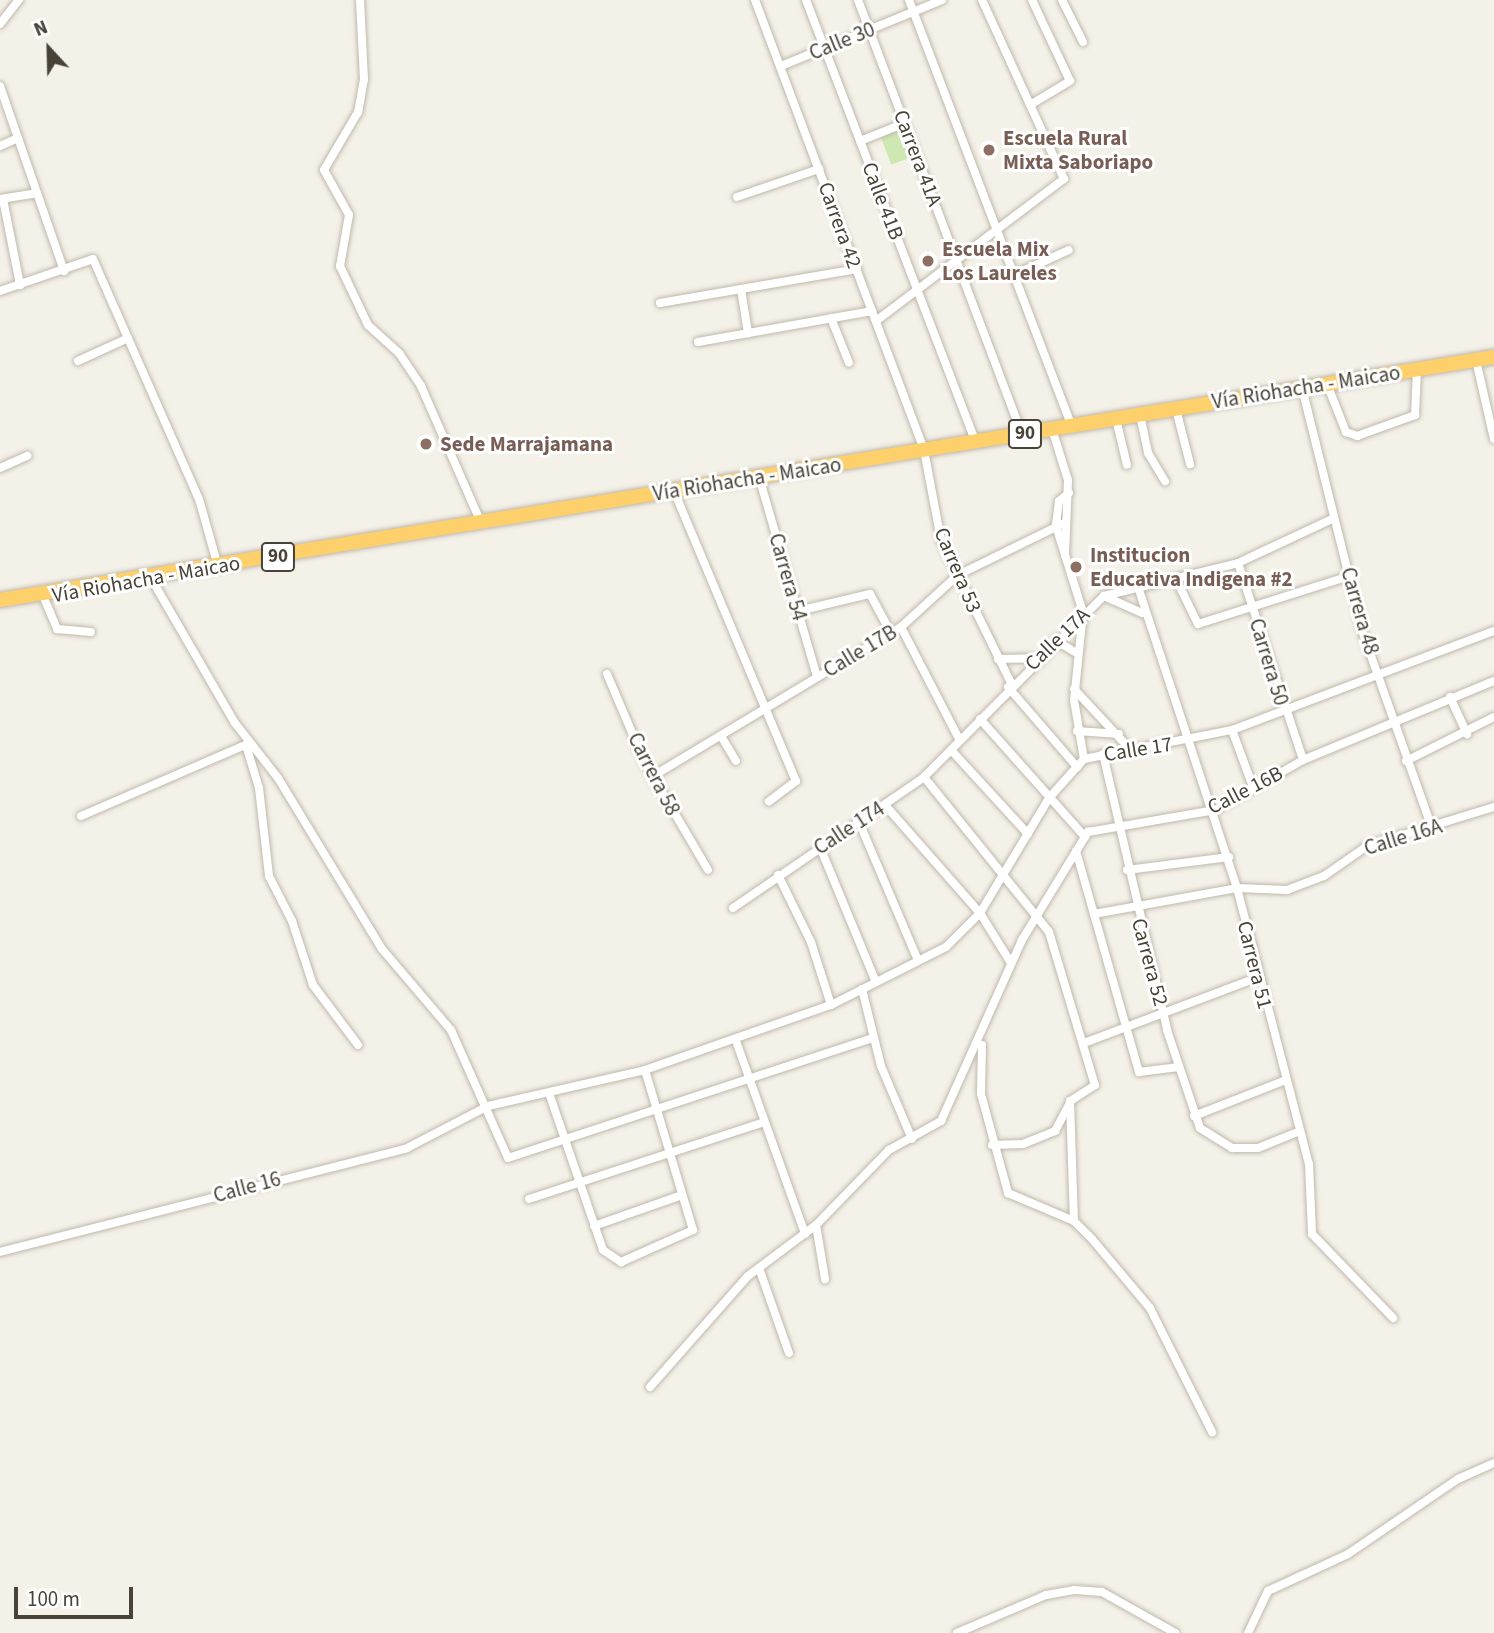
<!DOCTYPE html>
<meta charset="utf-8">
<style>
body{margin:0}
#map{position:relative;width:1494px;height:1633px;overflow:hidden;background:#f4f1e9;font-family:"Source Sans 3",sans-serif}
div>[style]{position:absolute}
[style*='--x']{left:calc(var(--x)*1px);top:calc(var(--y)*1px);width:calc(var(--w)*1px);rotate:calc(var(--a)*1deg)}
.green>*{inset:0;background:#cee8b2;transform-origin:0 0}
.roads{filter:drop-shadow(0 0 2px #c0b9ab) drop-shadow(0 0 2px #c0b9ab)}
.street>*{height:8px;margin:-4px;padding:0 4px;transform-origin:4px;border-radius:4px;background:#fff}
.highway>*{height:14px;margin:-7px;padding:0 7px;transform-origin:7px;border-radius:7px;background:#fdd06c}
.dots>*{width:19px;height:19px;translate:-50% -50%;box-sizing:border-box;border:4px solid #fff;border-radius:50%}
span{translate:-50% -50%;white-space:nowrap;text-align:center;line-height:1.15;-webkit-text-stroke:6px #fff;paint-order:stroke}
.shield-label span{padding:2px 5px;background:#fff;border:2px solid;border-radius:5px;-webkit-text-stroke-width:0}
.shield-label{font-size:19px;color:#484237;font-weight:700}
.street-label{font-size:21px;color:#484237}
.education-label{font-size:21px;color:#785e54;font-weight:700}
.left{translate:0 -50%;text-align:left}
.north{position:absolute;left:14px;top:14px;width:70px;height:70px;-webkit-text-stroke:5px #fff;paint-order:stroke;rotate:338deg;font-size:19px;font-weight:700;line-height:28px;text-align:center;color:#484237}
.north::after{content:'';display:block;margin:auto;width:24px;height:32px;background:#484237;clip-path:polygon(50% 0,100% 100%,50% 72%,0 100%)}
.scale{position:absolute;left:14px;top:1587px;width:119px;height:32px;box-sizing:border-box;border:4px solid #484237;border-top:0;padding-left:9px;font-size:21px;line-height:24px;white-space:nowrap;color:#484237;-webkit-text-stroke:5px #fff;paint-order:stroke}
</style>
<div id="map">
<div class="green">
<div style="left:898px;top:129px;width:31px;height:19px;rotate:69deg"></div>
</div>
<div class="roads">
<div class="street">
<div style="--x:360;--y:0;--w:79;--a:87.1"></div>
<div style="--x:364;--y:79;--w:34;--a:100"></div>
<div style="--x:358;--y:112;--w:67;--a:120.4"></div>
<div style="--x:324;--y:170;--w:51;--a:60.9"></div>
<div style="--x:349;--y:215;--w:52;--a:100"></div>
<div style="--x:340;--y:266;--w:65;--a:64.6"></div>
<div style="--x:368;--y:325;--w:42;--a:42.1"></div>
<div style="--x:399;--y:353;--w:40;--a:56"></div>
<div style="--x:421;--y:386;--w:150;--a:66.3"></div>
<div style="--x:755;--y:0;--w:481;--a:69.4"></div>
<div style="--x:924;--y:450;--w:92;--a:79.3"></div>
<div style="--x:941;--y:540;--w:159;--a:63.9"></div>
<div style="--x:806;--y:0;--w:474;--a:69"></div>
<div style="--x:858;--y:0;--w:464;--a:69.3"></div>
<div style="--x:909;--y:0;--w:456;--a:69.1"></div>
<div style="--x:1062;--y:0;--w:47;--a:63.4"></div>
<div style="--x:0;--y:24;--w:31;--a:-52"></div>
<div style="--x:781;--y:66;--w:174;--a:-22.3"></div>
<div style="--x:0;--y:86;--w:196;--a:70.9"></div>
<div style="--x:1030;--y:105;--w:47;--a:-31"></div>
<div style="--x:1070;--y:81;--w:89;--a:-115.1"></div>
<div style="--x:860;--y:141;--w:48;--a:-21.8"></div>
<div style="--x:0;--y:146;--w:20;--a:-24"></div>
<div style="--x:737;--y:197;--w:87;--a:-18.9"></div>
<div style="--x:0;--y:199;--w:37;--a:-9"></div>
<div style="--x:3;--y:199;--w:88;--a:78.8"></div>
<div style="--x:1014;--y:275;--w:60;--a:-24.4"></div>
<div style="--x:741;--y:289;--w:45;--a:81"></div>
<div style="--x:0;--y:291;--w:98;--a:-19"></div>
<div style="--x:93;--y:259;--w:262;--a:66.2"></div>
<div style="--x:199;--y:499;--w:70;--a:74.2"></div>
<div style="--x:660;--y:303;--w:200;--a:-9.8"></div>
<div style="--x:831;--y:318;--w:48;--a:68.2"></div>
<div style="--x:876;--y:321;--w:236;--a:-37.1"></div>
<div style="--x:1064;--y:179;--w:197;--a:-114.6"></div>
<div style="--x:698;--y:342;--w:177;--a:-10.1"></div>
<div style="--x:1476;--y:360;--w:81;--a:77.2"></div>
<div style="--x:78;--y:361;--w:55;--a:-24.7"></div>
<div style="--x:1327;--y:384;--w:52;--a:68.4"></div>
<div style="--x:1346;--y:432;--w:12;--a:20"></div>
<div style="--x:1357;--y:436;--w:62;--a:-19.9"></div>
<div style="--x:1415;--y:415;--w:46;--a:-87.5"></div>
<div style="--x:1302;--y:388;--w:256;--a:76"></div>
<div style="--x:1364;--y:636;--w:204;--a:70.5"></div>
<div style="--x:1176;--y:409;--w:57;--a:75.7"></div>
<div style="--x:1140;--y:415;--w:39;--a:78"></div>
<div style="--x:1148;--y:453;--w:33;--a:59"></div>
<div style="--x:1116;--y:419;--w:47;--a:76.6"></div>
<div style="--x:1052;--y:429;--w:53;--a:72.6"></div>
<div style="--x:1068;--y:480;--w:75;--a:92.3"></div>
<div style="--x:1065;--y:555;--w:60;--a:72.5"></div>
<div style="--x:1083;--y:612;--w:88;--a:95.8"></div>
<div style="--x:1074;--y:700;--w:60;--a:80.4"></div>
<div style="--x:0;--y:468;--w:30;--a:-24"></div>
<div style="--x:759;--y:477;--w:208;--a:73.8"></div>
<div style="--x:674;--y:491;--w:315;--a:67.2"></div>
<div style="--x:796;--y:781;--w:34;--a:143"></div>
<div style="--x:1065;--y:555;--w:31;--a:-107"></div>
<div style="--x:1056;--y:525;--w:24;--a:-83"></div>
<div style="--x:1059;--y:501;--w:13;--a:-39"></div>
<div style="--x:1238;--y:563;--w:207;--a:71.7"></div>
<div style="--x:152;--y:580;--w:165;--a:59.9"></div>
<div style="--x:235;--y:723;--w:70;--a:52"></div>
<div style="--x:278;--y:778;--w:200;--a:58.7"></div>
<div style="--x:382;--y:949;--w:106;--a:49.6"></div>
<div style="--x:451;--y:1030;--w:140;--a:66"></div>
<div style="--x:508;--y:1158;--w:384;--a:-18.2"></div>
<div style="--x:1177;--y:581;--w:48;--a:64"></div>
<div style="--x:1198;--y:624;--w:158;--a:-17.6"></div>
<div style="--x:1139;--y:590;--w:314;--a:71.8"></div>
<div style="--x:1237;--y:888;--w:285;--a:75.4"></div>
<div style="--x:1309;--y:1164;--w:70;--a:87.5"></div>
<div style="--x:1312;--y:1234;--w:117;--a:46"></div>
<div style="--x:1104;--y:596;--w:42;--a:24.1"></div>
<div style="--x:44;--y:598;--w:34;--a:67"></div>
<div style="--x:57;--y:629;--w:34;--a:5"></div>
<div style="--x:798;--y:611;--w:74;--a:-13.3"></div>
<div style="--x:870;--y:594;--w:44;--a:61.7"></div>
<div style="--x:901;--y:627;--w:128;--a:62.6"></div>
<div style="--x:1055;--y:640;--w:26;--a:31"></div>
<div style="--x:998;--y:659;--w:39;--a:-1"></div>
<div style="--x:607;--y:674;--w:97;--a:66.9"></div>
<div style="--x:645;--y:763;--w:124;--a:59.5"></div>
<div style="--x:1008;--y:687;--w:106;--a:49.2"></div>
<div style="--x:1074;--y:689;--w:81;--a:47"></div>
<div style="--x:1450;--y:697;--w:41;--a:65.3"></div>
<div style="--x:980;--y:719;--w:158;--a:48.3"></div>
<div style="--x:1232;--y:730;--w:58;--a:69.7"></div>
<div style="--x:1077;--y:731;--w:42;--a:4.1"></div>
<div style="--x:721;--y:736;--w:29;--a:59"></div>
<div style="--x:246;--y:745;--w:45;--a:73.2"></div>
<div style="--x:259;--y:788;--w:89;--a:83.5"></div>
<div style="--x:269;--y:876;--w:51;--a:62.9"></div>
<div style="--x:292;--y:921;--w:67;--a:71.8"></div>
<div style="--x:313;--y:985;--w:75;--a:53.1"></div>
<div style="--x:951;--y:750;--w:114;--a:47.5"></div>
<div style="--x:1103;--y:754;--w:283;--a:76.9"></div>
<div style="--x:1167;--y:1030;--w:103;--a:71.4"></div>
<div style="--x:1200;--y:1128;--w:38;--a:32"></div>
<div style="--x:1232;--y:1148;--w:26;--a:0"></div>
<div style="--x:1258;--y:1148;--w:45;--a:-22"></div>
<div style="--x:1406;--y:761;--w:98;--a:-26.6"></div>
<div style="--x:653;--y:776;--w:289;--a:-31"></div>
<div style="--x:901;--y:627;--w:77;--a:-42.4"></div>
<div style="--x:958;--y:575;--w:118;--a:-26.1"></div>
<div style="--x:924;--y:777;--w:199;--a:51.1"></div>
<div style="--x:1049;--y:932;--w:160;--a:73.3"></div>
<div style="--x:1095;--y:1085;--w:30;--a:147"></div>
<div style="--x:1070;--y:1101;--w:120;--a:88.1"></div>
<div style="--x:885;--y:805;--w:144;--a:48.7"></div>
<div style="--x:980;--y:913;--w:59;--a:58.2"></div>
<div style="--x:81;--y:816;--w:184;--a:-23.4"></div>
<div style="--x:859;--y:822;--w:150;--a:66.9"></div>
<div style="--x:820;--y:847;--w:146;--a:67.5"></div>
<div style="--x:1076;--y:851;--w:230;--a:74.1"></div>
<div style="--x:1139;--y:1072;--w:40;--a:-7.1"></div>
<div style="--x:1127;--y:870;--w:103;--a:-7.3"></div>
<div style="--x:778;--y:875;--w:75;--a:63.8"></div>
<div style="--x:811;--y:942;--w:66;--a:72.4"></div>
<div style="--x:733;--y:908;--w:232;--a:-34.4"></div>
<div style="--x:924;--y:777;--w:255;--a:-45.2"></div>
<div style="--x:1104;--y:596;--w:138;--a:-13.8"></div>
<div style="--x:1238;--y:563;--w:106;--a:-25.1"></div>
<div style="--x:1094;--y:914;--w:145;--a:-10.3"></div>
<div style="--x:1237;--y:888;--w:50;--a:2.3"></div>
<div style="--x:1287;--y:890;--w:40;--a:-21"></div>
<div style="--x:1324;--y:876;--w:52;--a:-34.9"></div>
<div style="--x:1367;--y:846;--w:133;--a:-17.1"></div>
<div style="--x:862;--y:989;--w:79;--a:76.1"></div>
<div style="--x:881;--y:1066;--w:79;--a:67"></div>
<div style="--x:736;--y:1041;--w:205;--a:70.3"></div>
<div style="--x:1084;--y:1043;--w:184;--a:-20.7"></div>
<div style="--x:982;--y:1045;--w:49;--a:91.2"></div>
<div style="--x:981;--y:1094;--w:103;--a:74.7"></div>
<div style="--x:1008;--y:1193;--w:72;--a:23"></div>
<div style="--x:1074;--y:1221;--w:25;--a:45"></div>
<div style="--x:1092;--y:1239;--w:90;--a:50"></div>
<div style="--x:1150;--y:1308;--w:139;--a:63.4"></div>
<div style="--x:549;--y:1093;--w:166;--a:71"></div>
<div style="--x:603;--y:1250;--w:22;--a:34"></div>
<div style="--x:621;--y:1262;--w:79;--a:-24"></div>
<div style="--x:693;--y:1230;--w:167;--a:-106.7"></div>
<div style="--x:1194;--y:1116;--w:99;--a:-21.4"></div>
<div style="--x:992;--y:1145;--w:31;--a:-2"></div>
<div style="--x:1023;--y:1144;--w:35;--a:-22"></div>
<div style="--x:1055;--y:1131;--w:30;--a:-62"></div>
<div style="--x:529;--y:1199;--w:247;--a:-18.1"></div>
<div style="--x:816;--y:1225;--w:55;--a:80.5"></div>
<div style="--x:594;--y:1226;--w:93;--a:-19.4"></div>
<div style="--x:0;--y:1252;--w:420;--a:-14.3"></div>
<div style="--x:407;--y:1148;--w:91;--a:-27.4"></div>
<div style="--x:488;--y:1106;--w:161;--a:-12.9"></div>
<div style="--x:645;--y:1070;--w:197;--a:-19.3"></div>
<div style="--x:831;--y:1005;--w:129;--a:-26.8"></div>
<div style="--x:946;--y:947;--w:48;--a:-45"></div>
<div style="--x:980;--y:913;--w:134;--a:-59"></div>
<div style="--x:1049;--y:798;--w:52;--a:-48.1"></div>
<div style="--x:1084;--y:759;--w:151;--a:-11.1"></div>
<div style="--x:1232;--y:730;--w:280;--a:-20.7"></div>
<div style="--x:759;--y:1268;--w:90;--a:70.6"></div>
<div style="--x:650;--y:1387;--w:148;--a:-48.6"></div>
<div style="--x:748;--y:1276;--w:85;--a:-36.9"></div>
<div style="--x:816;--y:1225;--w:105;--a:-45.8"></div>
<div style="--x:889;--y:1150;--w:60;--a:-29.1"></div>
<div style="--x:941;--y:1121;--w:198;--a:-65.9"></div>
<div style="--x:1022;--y:940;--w:127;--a:-58.6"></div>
<div style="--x:1088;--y:832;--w:129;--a:-9.8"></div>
<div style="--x:1215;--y:810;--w:101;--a:-29.6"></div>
<div style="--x:1303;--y:760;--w:207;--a:-22.5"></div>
<div style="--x:957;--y:1633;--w:97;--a:-23.1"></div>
<div style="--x:1046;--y:1595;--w:28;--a:-10"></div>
<div style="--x:1074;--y:1590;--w:28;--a:4"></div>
<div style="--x:1102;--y:1592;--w:84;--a:29.3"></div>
<div style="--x:1248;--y:1633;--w:47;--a:-64.5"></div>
<div style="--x:1268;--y:1591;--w:88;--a:-24.8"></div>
<div style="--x:1348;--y:1554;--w:133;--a:-34.3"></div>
<div style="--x:1458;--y:1479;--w:39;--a:-24"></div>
</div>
<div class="highway">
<div style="--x:0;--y:600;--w:1514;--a:-9.24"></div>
</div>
</div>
<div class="dots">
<div style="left:989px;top:150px;background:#8d6e63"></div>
<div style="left:928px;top:261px;background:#8d6e63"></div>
<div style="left:426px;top:444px;background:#8d6e63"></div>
<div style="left:1076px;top:567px;background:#8d6e63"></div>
</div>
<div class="shield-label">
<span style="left:1025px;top:434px">90</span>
<span style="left:278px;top:557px">90</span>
</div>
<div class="street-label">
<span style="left:842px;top:41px;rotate:-22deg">Calle 30</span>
<span style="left:918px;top:158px;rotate:69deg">Carrera 41A</span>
<span style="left:883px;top:201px;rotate:69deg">Calle 41B</span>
<span style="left:840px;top:225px;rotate:70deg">Carrera 42</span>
<span style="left:1306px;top:387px;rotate:-9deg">Vía Riohacha - Maicao</span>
<span style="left:747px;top:479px;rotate:-9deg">Vía Riohacha - Maicao</span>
<span style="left:958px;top:570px;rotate:67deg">Carrera 53</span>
<span style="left:788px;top:577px;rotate:74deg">Carrera 54</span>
<span style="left:146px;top:579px;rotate:-10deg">Vía Riohacha - Maicao</span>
<span style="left:1360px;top:611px;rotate:74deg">Carrera 48</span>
<span style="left:1057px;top:639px;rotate:-44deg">Calle 17A</span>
<span style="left:860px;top:651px;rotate:-31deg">Calle 17B</span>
<span style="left:1269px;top:662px;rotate:73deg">Carrera 50</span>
<span style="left:1138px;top:749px;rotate:-9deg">Calle 17</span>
<span style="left:654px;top:774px;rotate:63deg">Carrera 58</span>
<span style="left:1245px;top:790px;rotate:-27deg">Calle 16B</span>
<span style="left:849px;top:828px;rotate:-33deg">Calle 174</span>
<span style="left:1403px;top:837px;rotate:-17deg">Calle 16A</span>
<span style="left:1150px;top:962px;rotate:75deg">Carrera 52</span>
<span style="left:1255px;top:965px;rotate:76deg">Carrera 51</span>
<span style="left:247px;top:1187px;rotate:-15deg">Calle 16</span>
</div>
<div class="education-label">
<span class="left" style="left:1003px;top:150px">Escuela Rural<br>Mixta Saboriapo</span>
<span class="left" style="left:942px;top:261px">Escuela Mix<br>Los Laureles</span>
<span class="left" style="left:440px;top:444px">Sede Marrajamana</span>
<span class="left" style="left:1090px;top:567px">Institucion<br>Educativa Indigena #2</span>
</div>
<div class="north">N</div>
<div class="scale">100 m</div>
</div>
